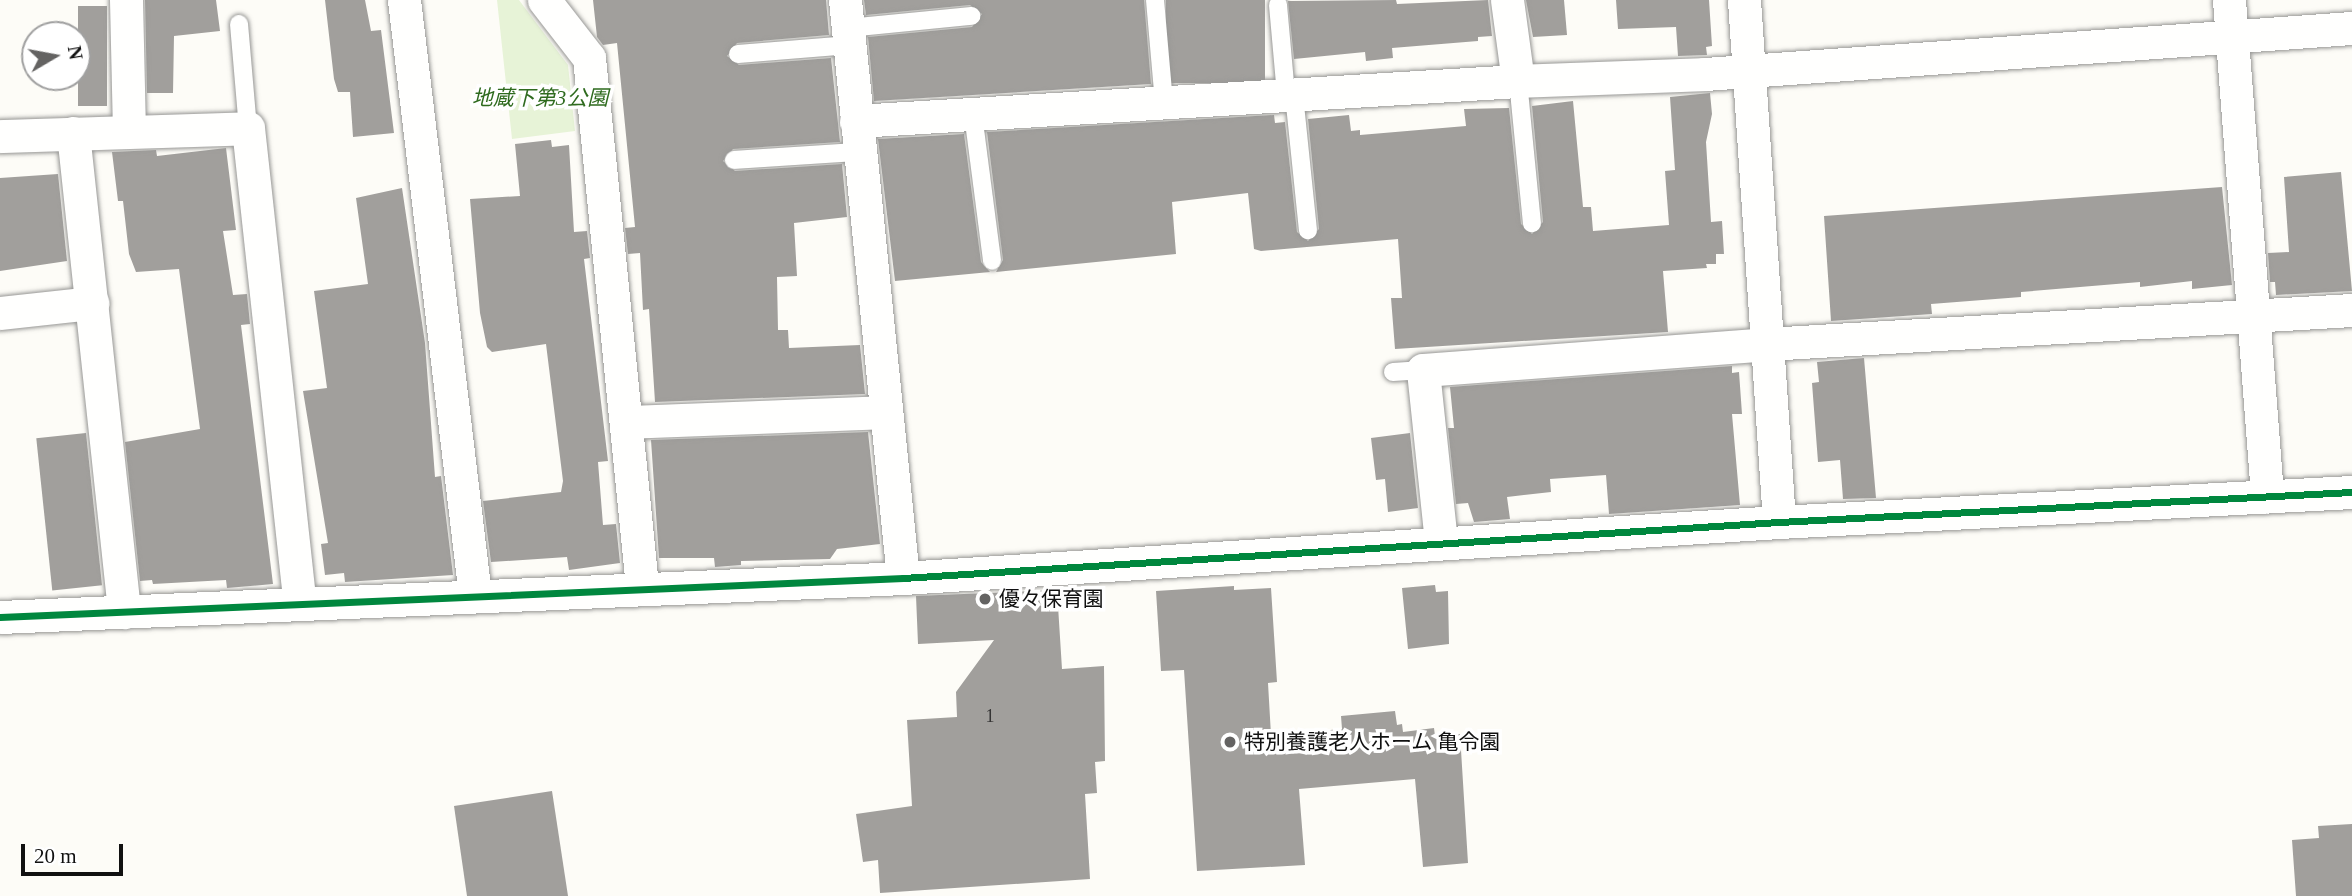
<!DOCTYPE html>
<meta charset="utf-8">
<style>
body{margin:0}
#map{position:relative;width:2352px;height:896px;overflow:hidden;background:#fdfcf7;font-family:"Times New Roman","Noto Sans JP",serif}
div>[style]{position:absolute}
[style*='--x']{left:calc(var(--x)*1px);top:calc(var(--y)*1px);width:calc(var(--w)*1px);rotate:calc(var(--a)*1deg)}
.green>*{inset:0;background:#e7f3d7}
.building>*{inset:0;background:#a19f9c;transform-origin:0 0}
.roads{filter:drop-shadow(0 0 2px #979795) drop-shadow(0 0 2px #979795)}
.lane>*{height:18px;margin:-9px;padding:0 9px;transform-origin:9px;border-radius:9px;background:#fffffe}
.street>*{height:33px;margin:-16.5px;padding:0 16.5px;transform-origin:16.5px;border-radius:16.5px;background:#fffffe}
.cycleway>*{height:7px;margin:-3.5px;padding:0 3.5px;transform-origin:3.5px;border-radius:3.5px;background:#00873e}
.dots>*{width:19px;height:19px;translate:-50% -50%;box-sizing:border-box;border:4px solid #fff;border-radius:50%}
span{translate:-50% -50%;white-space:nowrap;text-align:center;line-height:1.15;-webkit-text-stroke:7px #fff;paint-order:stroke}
.number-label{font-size:18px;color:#353434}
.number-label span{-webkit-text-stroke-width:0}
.park-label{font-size:21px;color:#2f6b1f;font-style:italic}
.poi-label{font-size:21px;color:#111}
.left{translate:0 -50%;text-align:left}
.north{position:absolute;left:21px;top:21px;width:70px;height:70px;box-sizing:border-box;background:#fff;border:2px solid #a0a0a0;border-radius:50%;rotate:80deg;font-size:19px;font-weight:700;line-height:28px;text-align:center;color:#111}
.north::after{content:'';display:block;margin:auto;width:24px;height:32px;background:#646362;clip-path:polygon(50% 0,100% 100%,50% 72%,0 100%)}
.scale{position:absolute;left:21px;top:844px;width:102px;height:32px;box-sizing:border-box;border:4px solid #111;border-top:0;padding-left:9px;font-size:21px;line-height:24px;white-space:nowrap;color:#111;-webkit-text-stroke:5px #fff;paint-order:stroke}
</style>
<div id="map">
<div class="green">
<div style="clip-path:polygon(497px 0,519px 0,568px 65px,575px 131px,512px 139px)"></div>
</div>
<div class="building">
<div style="clip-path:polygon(145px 0,216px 0,220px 31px,174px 36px,173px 93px,147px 93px)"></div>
<div style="clip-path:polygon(325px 0,365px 0,371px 31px,381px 30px,394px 133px,353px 137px,350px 92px,338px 92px,334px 79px)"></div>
<div style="clip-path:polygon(593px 0,826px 0,829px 35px,737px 43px,727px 56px,739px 65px,831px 58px,840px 142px,733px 149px,723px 161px,735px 171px,842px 164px,847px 217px,794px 223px,797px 276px,777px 277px,778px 330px,788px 330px,789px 348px,860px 345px,865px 394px,655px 402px,649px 309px,643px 310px,640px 253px,628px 254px,625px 228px,635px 227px,617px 43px,603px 45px,597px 37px)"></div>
<div style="clip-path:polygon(864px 0,1144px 0,1151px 84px,874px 101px,868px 37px,972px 27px,982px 14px,970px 5px,866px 15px)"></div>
<div style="left:1166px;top:0;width:99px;height:83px"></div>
<div style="clip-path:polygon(1396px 0,1397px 4px,1488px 0,1492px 36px,1478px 37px,1478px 41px,1392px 48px,1393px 58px,1366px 61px,1365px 52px,1294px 59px,1288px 1px)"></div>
<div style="clip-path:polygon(1526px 0,1564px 0,1567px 35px,1533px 37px)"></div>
<div style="clip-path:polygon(1616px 0,1709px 0,1712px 46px,1706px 47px,1707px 55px,1678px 56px,1676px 27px,1618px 29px)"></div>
<div style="left:78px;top:6px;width:29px;height:100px"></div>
<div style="clip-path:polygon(1710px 93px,1712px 114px,1706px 142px,1711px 222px,1722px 221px,1724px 254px,1716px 254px,1716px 264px,1706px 264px,1707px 268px,1663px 271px,1668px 332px,1395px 349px,1391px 298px,1402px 298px,1398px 239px,1261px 251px,1254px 249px,1248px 193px,1172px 202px,1176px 254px,996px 272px,1003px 260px,987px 132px,1274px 115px,1275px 123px,1285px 122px,1297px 232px,1308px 241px,1319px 229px,1308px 119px,1349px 115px,1351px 131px,1360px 130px,1360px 135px,1466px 126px,1464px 109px,1509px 108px,1521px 224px,1532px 234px,1543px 222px,1532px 106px,1573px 101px,1583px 207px,1591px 207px,1593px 231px,1669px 225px,1665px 171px,1675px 170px,1670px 97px)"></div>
<div style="clip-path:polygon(964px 134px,981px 262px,990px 272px,895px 281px,878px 139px)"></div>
<div style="clip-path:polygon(551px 140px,552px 147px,569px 145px,574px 232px,587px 231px,590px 258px,584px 259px,608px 461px,598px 462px,603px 525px,616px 524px,620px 563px,569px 570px,567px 557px,491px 562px,483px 501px,561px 492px,563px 481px,546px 344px,492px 352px,487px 347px,480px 313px,470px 199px,520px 196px,515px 144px)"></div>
<div style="clip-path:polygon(226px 148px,236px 230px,223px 231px,233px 295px,247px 294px,250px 324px,241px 325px,273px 584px,227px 588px,226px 580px,153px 584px,152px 580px,140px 581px,125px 442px,200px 429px,179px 269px,136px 272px,129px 254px,123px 201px,118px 201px,112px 152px,156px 150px,157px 156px)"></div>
<div style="clip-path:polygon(2341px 172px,2352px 291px,2276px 295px,2275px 282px,2270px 282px,2268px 253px,2289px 252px,2284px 177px)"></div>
<div style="clip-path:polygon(58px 174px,67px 261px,0 271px,0 178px)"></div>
<div style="clip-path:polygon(2222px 187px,2232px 285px,2192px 289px,2192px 281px,2140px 287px,2140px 282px,2021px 292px,2021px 297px,1931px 304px,1932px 314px,1831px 321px,1824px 216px)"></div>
<div style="clip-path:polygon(402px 188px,425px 343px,435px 477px,441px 476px,453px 575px,345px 582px,344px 573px,325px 575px,321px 544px,328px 543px,303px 391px,327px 388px,314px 291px,368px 284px,356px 198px)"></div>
<div style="clip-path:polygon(1864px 358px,1876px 498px,1843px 499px,1840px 460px,1818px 462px,1812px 383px,1819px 382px,1817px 362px)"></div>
<div style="clip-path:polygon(1732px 366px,1732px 373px,1739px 372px,1742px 414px,1732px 414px,1740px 505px,1609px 514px,1606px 475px,1550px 479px,1551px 492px,1507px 497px,1510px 519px,1474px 522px,1468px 503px,1456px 504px,1448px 428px,1454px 428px,1450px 387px)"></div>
<div style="clip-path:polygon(868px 432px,880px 544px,837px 549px,830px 559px,741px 561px,741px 565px,715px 567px,714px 558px,659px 558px,651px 440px)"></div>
<div style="left:86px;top:433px;width:153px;height:50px;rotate:84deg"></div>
<div style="clip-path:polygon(1410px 433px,1418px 508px,1388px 512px,1385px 479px,1376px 480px,1371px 438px)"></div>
<div style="clip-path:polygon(1435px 585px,1436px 592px,1448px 591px,1449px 644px,1408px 649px,1402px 588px)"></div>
<div style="clip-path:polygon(1234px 586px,1234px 590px,1271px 588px,1277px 682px,1268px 683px,1271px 735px,1342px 729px,1341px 716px,1395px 711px,1397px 725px,1402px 724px,1403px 732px,1434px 728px,1435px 736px,1460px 734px,1468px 863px,1423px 867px,1415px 779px,1299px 789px,1305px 865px,1197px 871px,1184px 670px,1161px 671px,1156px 591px)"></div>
<div style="clip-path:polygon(1057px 590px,1062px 669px,1104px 666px,1105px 761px,1095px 762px,1097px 793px,1085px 794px,1090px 879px,880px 893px,878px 860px,863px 862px,856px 814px,912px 806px,907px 720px,957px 717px,956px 692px,994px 640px,918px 644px,916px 596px)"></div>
<div style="clip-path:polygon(552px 791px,568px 896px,467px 896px,454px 806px)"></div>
<div style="clip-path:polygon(2352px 824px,2352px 896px,2296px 896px,2292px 840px,2319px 838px,2318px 826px)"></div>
</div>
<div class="roads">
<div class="lane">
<div style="--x:1155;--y:0;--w:102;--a:85"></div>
<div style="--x:1278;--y:5;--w:90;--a:84.9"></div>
<div style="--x:239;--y:24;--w:104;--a:85.1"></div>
<div style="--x:848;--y:28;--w:124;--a:-5.6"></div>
<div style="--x:738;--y:54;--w:112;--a:-4.6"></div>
<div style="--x:1518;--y:81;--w:143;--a:84.4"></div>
<div style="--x:1294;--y:95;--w:136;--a:84.1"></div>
<div style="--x:973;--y:114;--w:148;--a:82.6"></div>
<div style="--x:734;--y:160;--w:125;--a:-3.7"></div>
<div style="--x:1393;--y:372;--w:30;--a:-4"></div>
</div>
<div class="street">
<div style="--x:126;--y:0;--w:131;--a:88.7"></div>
<div style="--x:404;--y:0;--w:599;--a:83.2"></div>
<div style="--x:544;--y:0;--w:73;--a:52.2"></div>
<div style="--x:589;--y:58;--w:531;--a:84.27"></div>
<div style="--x:845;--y:0;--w:581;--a:84.27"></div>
<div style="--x:1507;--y:0;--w:82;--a:82.3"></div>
<div style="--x:1744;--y:0;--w:523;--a:86.16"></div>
<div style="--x:2229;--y:0;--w:498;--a:85.6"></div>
<div style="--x:856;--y:121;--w:663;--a:-3.46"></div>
<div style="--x:1518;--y:81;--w:187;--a:-2.1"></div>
<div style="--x:1705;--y:74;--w:649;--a:-4.07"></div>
<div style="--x:73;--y:133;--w:482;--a:83.9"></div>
<div style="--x:0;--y:136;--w:248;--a:-1.8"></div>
<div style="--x:248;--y:128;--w:478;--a:83.8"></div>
<div style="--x:0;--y:313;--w:93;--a:-6.2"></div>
<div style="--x:627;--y:422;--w:258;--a:-2.2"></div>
<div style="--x:1441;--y:542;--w:173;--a:-96"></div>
<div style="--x:1423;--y:370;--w:344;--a:-4.3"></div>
<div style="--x:1766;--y:344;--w:587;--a:-3.32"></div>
<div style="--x:0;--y:617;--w:904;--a:-2.47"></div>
<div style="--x:903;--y:578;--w:878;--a:-3.66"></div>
<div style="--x:1779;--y:522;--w:574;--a:-3"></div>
</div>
</div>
<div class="cycleway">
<div style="--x:0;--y:617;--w:904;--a:-2.47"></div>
<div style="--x:903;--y:578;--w:878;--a:-3.66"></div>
<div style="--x:1779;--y:522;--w:574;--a:-3"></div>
</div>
<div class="dots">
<div style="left:985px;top:599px;background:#646362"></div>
<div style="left:1230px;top:742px;background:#646362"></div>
</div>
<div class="number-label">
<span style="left:990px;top:716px">1</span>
</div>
<div class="park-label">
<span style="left:540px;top:98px">地蔵下第3公園</span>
</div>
<div class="poi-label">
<span class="left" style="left:999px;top:599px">優々保育園</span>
<span class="left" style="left:1244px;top:742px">特別養護老人ホーム 亀令園</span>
</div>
<div class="north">N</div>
<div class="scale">20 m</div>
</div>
